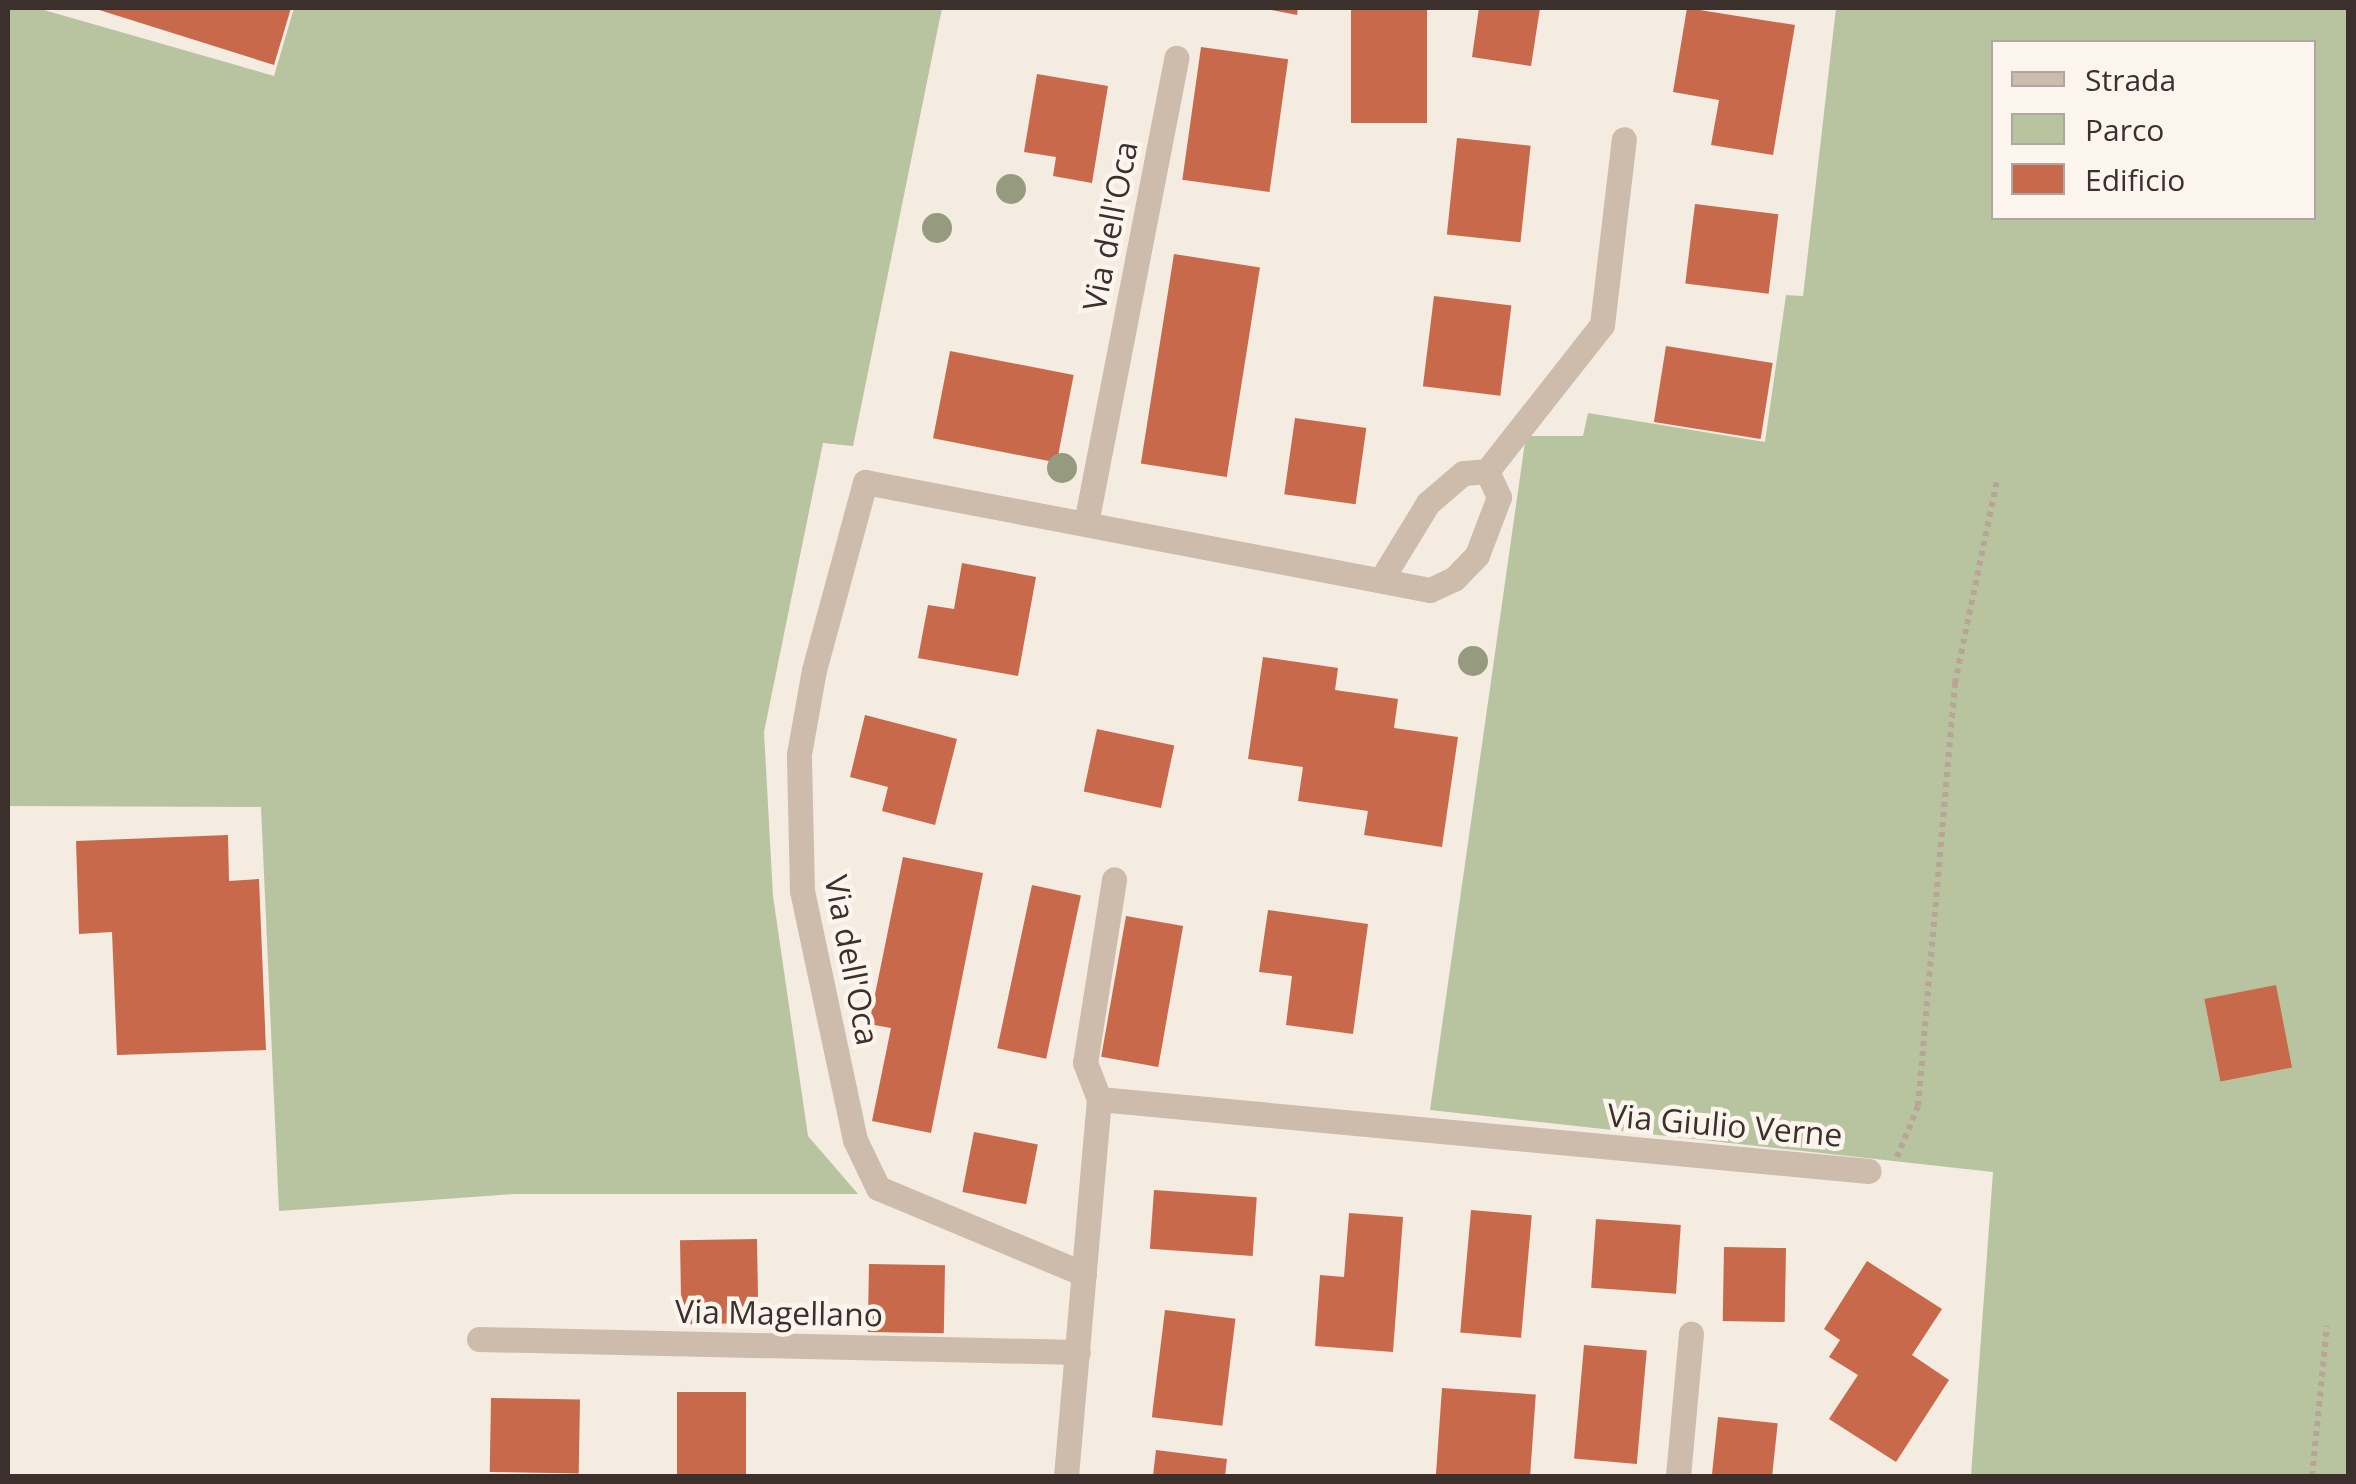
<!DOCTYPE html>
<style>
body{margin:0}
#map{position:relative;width:2356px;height:1484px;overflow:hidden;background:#f4ebe1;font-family:"Open Sans",sans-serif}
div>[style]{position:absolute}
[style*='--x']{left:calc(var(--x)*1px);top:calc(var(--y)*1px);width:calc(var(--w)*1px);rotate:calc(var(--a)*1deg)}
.green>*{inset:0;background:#b8c4a0}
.building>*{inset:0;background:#c8694b;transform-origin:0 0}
.path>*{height:6px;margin-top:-3px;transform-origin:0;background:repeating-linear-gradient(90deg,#b9a596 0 5px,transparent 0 10px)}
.minor>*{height:25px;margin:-12.5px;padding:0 12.5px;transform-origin:12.5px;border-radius:12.5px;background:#cdbbac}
.trees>*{width:30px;height:30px;margin:-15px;border-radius:50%;background:#969b7f}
span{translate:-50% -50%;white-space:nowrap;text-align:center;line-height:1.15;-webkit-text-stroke:9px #fbf5ee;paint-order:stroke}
.street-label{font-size:32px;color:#3b302b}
.frame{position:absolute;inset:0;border:10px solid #3b302b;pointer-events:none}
.legend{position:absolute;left:1991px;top:40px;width:325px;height:180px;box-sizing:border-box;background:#fbf5ee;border:2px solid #aea6a0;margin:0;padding:12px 18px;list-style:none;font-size:30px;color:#3b302b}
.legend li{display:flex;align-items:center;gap:20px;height:50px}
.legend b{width:50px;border:2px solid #aea6a0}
</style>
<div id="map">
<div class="green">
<div style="clip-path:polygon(8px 8px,37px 8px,274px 76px,294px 8px,942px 8px,853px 446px,823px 443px,764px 732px,773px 896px,808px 1136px,858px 1194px,514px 1194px,279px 1211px,261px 807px,8px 806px)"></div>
<div style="clip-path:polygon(evenodd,1836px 8px,2348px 8px,2348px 1476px,1971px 1476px,1993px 1172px,1430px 1110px,1525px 442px,1530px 436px,1583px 436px,1588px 413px,1765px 442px,1786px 295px,1803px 296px,1836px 8px,1994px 42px,2314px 42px,2314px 218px,1994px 218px,1994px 42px)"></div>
</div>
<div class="building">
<div style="clip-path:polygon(93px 8px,291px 8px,274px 65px)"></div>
<div style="clip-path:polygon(1261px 8px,1298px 8px,1297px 15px)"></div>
<div style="left:1351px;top:8px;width:76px;height:115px"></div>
<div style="clip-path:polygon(1479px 8px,1540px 8px,1531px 66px,1472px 57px)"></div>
<div style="clip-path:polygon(1687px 8px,1795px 25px,1773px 155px,1711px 145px,1719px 100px,1673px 92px)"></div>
<div style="left:1201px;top:47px;width:88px;height:134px;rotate:8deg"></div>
<div style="clip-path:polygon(1037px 74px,1108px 86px,1092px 183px,1053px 176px,1056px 157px,1024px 152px)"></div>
<div style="left:1457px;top:138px;width:74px;height:97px;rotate:6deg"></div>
<div style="left:1695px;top:204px;width:84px;height:80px;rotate:7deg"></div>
<div style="left:1174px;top:254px;width:87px;height:212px;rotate:9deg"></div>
<div style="left:1434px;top:296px;width:78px;height:91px;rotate:7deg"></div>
<div style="left:1666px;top:346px;width:108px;height:77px;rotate:9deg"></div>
<div style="left:950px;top:351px;width:126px;height:89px;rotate:11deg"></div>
<div style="left:1295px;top:418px;width:72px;height:77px;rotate:8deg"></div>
<div style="clip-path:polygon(962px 563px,1036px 577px,1018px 676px,918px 658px,928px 605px,954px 609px)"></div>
<div style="clip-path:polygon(1263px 657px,1338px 668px,1335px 690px,1398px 699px,1394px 728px,1458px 737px,1442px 847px,1364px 835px,1368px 811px,1298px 801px,1303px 767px,1248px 759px)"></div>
<div style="clip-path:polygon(865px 715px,957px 739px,935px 825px,882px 811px,888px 787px,850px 777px)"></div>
<div style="left:1097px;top:729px;width:79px;height:64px;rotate:12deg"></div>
<div style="clip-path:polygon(228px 835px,229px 881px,259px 879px,266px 1050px,117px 1055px,112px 932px,79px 934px,76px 841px)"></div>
<div style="clip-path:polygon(903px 857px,983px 873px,931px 1133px,872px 1121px,891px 1028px,869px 1024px)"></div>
<div style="left:1032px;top:885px;width:50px;height:167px;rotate:12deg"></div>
<div style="clip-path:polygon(1268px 910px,1368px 924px,1353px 1034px,1286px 1025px,1292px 976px,1259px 972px)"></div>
<div style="left:1126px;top:916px;width:58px;height:143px;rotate:10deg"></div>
<div style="left:2276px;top:985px;width:84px;height:73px;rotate:79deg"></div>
<div style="left:974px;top:1132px;width:65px;height:61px;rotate:11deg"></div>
<div style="left:1154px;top:1190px;width:103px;height:59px;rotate:4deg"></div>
<div style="left:1471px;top:1210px;width:61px;height:123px;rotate:5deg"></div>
<div style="clip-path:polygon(1349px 1213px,1403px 1217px,1393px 1352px,1315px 1346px,1320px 1275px,1344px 1277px)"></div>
<div style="left:1596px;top:1219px;width:85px;height:69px;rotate:4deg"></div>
<div style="left:757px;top:1239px;width:84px;height:77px;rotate:89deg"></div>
<div style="left:1724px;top:1247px;width:62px;height:74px;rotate:1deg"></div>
<div style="clip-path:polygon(1867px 1261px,1942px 1309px,1912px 1355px,1949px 1380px,1896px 1462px,1829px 1419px,1858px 1375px,1829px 1357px,1840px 1340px,1824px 1329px)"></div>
<div style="left:869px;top:1264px;width:76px;height:68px;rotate:1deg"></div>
<div style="left:1165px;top:1310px;width:71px;height:108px;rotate:7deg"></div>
<div style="left:1584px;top:1345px;width:63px;height:114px;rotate:5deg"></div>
<div style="left:1442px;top:1388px;width:94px;height:88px;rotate:4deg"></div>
<div style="left:746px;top:1392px;width:83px;height:69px;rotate:90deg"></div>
<div style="left:491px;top:1398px;width:89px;height:74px;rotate:1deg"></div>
<div style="left:1718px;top:1417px;width:60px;height:59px;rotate:6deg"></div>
<div style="clip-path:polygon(1156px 1450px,1227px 1459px,1225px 1476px,1153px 1476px)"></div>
</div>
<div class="path">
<div style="--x:1897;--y:1157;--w:55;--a:-67.6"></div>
<div style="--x:1918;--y:1106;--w:425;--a:-85"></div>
<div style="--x:1955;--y:683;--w:206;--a:-78.3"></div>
<div style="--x:2312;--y:1476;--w:151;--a:-84.3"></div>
</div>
<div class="minor">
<div style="--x:1487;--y:471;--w:186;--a:-51.8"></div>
<div style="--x:1602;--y:325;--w:187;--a:-83.3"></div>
<div style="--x:1086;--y:523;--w:474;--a:-79"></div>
<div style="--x:1099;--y:1099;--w:39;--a:-111"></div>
<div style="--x:1085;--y:1063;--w:186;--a:-81"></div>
<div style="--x:1084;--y:1274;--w:223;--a:-157.3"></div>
<div style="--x:878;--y:1188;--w:53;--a:-115.6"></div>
<div style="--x:855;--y:1140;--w:255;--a:-102"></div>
<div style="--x:802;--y:891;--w:137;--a:-91.3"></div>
<div style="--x:799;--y:754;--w:85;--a:-79.9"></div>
<div style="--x:814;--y:670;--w:195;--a:-74.8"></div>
<div style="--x:865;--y:482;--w:575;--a:10.82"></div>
<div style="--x:1430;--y:590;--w:26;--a:-25"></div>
<div style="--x:1454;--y:579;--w:33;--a:-46"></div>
<div style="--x:1477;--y:555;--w:62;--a:-69.2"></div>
<div style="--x:1499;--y:497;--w:29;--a:-115"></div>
<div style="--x:1487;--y:471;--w:24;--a:175"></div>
<div style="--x:1463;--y:473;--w:46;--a:139.4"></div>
<div style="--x:1428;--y:503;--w:90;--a:121.4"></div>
<div style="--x:479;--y:1339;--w:599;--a:1.24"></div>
<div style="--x:1066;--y:1476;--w:378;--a:-85"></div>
<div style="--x:1099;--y:1099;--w:773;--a:5.34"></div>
<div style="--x:1678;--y:1476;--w:143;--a:-84.8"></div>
</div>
<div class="trees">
<div style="left:1011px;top:189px"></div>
<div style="left:937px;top:228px"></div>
<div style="left:1062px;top:468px"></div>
<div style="left:1473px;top:661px"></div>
</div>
<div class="street-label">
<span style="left:1110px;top:226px;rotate:-79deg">Via dell'Oca</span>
<span style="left:852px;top:960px;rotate:79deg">Via dell'Oca</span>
<span style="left:1725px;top:1125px;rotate:5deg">Via Giulio Verne</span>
<span style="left:779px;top:1313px;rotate:1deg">Via Magellano</span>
</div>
<div class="frame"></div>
<ul class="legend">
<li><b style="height:12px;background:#cdbbac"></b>Strada</li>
<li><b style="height:28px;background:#b8c4a0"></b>Parco</li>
<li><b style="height:28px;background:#c8694b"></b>Edificio</li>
</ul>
</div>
